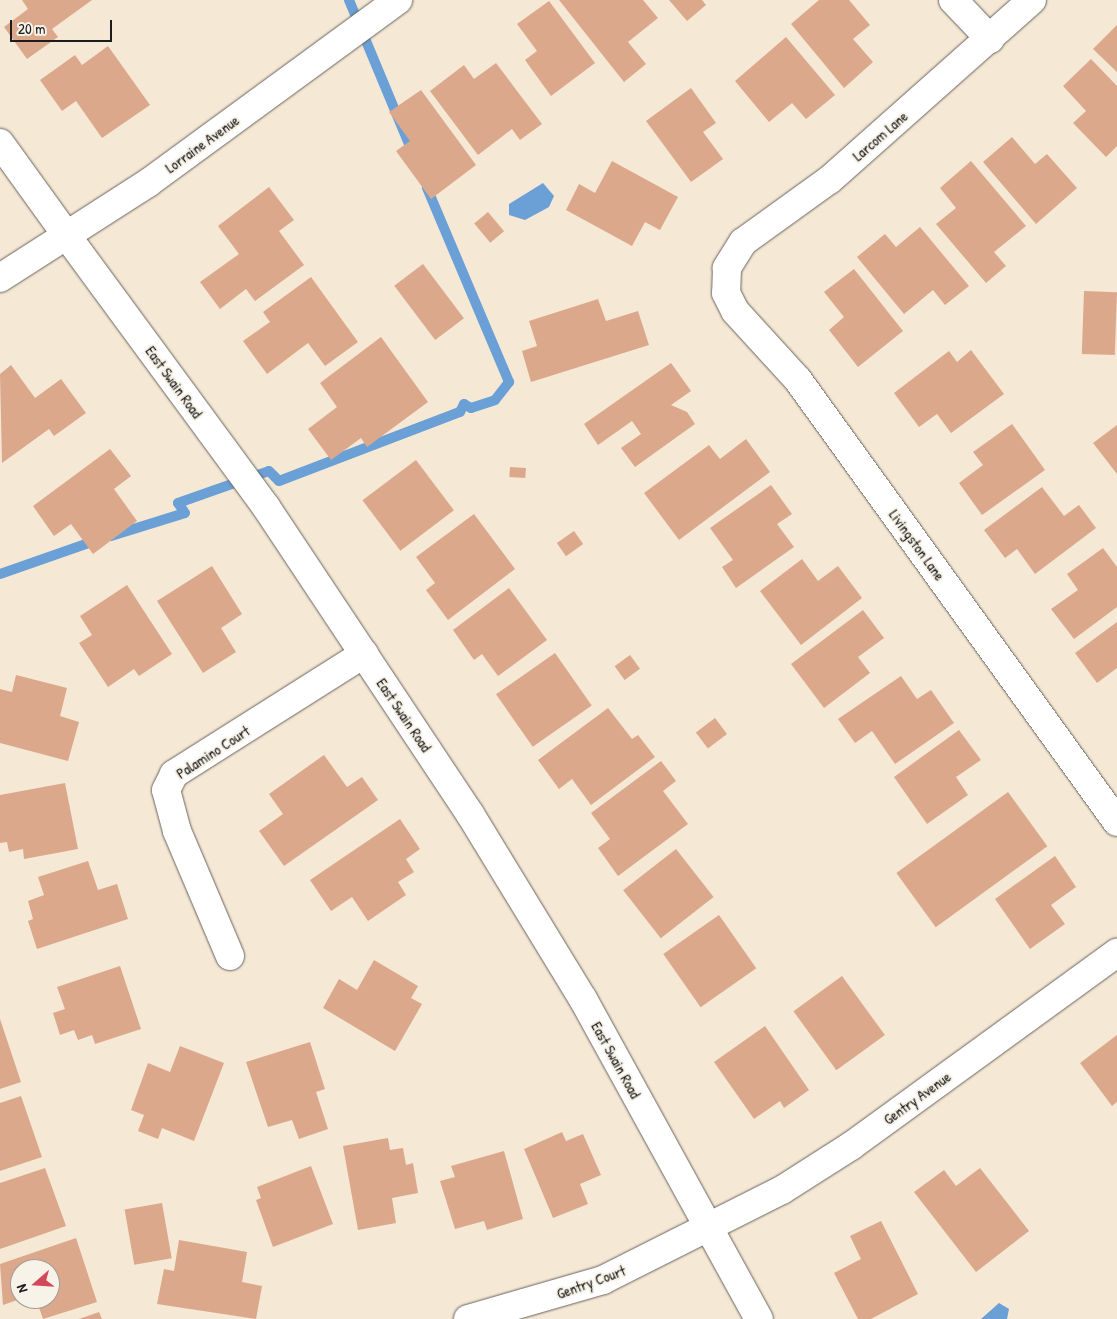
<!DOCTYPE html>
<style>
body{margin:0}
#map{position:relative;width:1117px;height:1319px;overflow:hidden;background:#f5e8d5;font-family:"Patrick Hand",sans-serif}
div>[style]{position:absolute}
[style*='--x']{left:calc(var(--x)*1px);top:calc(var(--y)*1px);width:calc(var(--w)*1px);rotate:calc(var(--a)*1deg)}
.water>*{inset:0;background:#6ba0d7}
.stream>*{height:10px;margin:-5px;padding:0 5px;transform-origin:5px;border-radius:5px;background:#6ba0d7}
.building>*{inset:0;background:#dba88c;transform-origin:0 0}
.roads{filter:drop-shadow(0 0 1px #68635d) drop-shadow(0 0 1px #68635d)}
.street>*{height:28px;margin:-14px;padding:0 14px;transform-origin:14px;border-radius:14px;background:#fff}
.secondary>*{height:28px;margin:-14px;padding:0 14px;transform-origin:14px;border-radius:14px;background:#fff}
span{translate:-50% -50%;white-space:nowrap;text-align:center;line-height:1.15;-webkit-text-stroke:4px #f7f3e8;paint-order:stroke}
.street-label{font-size:15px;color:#1c1c1c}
.north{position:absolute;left:10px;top:1259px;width:50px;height:50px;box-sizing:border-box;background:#f7f3e8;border:1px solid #9f9d96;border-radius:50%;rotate:251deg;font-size:14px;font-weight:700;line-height:20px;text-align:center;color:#1c1c1c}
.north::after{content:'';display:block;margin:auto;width:18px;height:22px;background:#d1495b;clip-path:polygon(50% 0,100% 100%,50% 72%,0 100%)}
.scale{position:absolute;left:10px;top:20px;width:102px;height:22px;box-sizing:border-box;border:2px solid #1c1c1c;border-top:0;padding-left:6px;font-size:15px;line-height:18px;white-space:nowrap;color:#1c1c1c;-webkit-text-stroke:4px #f7f3e8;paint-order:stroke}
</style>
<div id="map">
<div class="water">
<div style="clip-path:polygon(543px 183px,554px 196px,549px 207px,525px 220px,509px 215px,509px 204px)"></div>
<div style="clip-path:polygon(999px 1303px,1009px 1309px,1007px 1319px,981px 1319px)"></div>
</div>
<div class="stream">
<div style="--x:349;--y:0;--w:167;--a:67.4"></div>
<div style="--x:111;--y:536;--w:77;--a:-17.3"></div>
<div style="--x:185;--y:513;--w:12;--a:-125"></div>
<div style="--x:178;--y:503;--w:96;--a:-19.4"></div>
<div style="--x:269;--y:471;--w:14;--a:45"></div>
<div style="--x:279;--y:481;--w:194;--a:-20.9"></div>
<div style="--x:460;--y:412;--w:9;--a:-63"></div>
<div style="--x:464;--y:404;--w:8;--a:30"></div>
<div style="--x:471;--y:408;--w:25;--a:-18"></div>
<div style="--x:495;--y:400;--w:23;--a:-52"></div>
<div style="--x:509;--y:382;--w:211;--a:-112.9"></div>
<div style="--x:0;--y:574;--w:103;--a:-19.3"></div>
</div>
<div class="building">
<div style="clip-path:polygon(22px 0,92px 0,52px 29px,58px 37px,27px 59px,4px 27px,28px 9px)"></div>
<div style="clip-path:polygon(559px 0,643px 0,658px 18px,628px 42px,646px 64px,624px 82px)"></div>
<div style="clip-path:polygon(669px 0,702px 0,706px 5px,687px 21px)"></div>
<div style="clip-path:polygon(819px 0,849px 0,870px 25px,853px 39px,873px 62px,844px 88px,791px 24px)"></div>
<div style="clip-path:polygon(549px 1px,595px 63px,551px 96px,525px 60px,537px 51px,517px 24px)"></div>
<div style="clip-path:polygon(1117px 25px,1117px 72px,1093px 49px)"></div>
<div style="clip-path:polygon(786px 37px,835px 95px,806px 119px,792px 103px,769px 122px,735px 81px)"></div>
<div style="clip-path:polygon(108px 46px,150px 105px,102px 138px,76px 101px,62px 111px,40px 80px,75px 55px,82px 65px)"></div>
<div style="clip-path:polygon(1091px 59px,1117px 86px,1117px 146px,1106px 157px,1073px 123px,1086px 111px,1063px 86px)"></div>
<div style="clip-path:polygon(496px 63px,542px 124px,520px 140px,512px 129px,478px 155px,430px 91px,464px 65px,474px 79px)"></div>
<div style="clip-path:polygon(691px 88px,716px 123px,703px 132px,723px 159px,691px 182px,646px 121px)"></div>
<div style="clip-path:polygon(421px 90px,476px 165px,431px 199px,396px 151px,410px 141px,389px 112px)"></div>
<div style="clip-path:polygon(1012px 137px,1035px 164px,1047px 154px,1077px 188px,1036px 224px,983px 162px)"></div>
<div style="clip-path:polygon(612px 161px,678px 197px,660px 230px,645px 222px,632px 246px,566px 210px,579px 184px,595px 193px)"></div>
<div style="clip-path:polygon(971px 161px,1026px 226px,994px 252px,1006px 266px,986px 283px,936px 224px,956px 208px,940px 188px)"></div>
<div style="clip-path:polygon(269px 187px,294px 220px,279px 231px,304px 265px,255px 301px,246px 289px,220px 309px,200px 282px,239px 254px,218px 226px)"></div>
<div style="left:488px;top:212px;width:25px;height:18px;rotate:50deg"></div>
<div style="clip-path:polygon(920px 227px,969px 286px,945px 305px,933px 290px,904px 314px,857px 257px,885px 234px,896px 247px)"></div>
<div style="left:423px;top:264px;width:68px;height:36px;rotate:53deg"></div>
<div style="clip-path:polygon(854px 269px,903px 331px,858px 367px,829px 330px,844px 317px,824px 292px)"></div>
<div style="clip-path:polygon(311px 277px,358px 342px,325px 366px,308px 343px,267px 374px,243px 341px,270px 322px,263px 312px)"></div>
<div style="left:1084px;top:291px;width:33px;height:63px;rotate:2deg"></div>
<div style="clip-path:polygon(598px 299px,606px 321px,638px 311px,649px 345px,531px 382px,522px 351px,537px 346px,529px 321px)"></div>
<div style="clip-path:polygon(381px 337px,428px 402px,367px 447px,361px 438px,331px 460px,308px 429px,337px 407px,320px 383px)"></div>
<div style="clip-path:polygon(971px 350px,1004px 394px,951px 433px,937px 414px,919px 427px,894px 393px,949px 351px,957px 362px)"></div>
<div style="clip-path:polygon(671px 363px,691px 391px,671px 405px,687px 412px,695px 424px,635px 467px,621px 448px,641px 434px,632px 421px,598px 445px,584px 424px)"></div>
<div style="clip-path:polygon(11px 365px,35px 398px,61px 379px,86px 413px,54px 436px,49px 429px,2px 463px,0 374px)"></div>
<div style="clip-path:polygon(1012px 424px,1045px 470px,982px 515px,959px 483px,983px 465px,973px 452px)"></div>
<div style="clip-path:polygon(1117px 425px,1117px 474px,1093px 443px)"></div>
<div style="clip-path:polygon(746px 439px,770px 472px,679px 540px,644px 493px,709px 445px,720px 459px)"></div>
<div style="clip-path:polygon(110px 449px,131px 476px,114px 489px,137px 521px,93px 554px,71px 524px,54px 536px,33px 506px)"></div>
<div style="left:416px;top:460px;width:63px;height:67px;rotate:53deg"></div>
<div style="left:510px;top:467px;width:16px;height:10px;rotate:4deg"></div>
<div style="clip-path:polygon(771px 485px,792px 514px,777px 524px,794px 547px,736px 588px,722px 567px,733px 560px,710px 528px)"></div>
<div style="clip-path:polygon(1042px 487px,1064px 516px,1079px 505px,1096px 528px,1035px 574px,1017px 549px,1005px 558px,984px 530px)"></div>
<div style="clip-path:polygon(474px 514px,515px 569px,448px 620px,426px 590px,435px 583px,416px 557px)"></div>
<div style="left:574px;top:531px;width:16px;height:21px;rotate:55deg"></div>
<div style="clip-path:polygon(1103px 548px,1117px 567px,1117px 607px,1074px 639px,1051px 609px,1078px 590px,1067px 574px)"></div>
<div style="clip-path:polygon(802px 559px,818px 581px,838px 566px,862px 598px,801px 645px,760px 591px)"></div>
<div style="clip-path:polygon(212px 566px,242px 614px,221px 628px,236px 652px,203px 673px,157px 601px)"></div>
<div style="clip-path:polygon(127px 585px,172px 654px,139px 676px,134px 669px,108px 687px,79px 643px,92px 635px,80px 616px)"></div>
<div style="clip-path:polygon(509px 588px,547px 640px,498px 676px,482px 654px,474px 660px,453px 630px)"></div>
<div style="clip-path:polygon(863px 610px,884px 638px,858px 657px,870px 673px,824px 708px,791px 664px)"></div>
<div style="clip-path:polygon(1117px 622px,1117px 668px,1097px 683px,1075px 653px)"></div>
<div style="left:555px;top:653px;width:64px;height:72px;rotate:55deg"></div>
<div style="left:630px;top:655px;width:17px;height:19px;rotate:54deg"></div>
<div style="clip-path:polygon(16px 675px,67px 688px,60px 716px,79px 722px,68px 761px,0 743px,0 689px,12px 692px)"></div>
<div style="clip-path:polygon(901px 676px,917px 699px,931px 690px,954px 723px,895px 764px,872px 731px,855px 743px,838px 719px)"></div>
<div style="clip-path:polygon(608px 708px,632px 739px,638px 735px,655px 757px,591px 805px,572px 779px,559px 789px,538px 760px)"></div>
<div style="left:715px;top:718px;width:20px;height:24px;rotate:53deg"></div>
<div style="clip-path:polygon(959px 730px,981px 760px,956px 777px,968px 795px,927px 824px,894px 777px)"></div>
<div style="clip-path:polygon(324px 755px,347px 787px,362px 777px,378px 800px,284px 866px,259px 831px,283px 814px,269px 794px)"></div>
<div style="clip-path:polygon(661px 761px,676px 781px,663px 791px,688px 824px,618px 876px,598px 848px,610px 839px,591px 813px)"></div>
<div style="clip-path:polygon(65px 783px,78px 849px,24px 859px,23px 849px,9px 852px,7px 842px,0 843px,0 795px)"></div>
<div style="left:1008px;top:792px;width:67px;height:138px;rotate:54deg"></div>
<div style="clip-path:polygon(400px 819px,420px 849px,406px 859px,414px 872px,398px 882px,406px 895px,368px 921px,352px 897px,331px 911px,310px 880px)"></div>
<div style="left:676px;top:849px;width:61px;height:67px;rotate:52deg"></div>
<div style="clip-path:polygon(1055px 856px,1076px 887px,1051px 905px,1065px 924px,1030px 949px,995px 899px)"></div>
<div style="clip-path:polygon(88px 861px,98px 890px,117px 884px,128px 919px,37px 949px,28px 921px,33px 919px,28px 901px,44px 895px,38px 877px)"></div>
<div style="left:719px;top:915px;width:65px;height:68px;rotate:55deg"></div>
<div style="clip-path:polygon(374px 960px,418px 986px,411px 998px,422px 1004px,395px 1051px,323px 1008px,339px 979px,357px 990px)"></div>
<div style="clip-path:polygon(120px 966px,141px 1029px,95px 1044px,92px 1035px,78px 1040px,74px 1030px,60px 1035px,53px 1013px,65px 1009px,57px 987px)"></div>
<div style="left:842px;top:976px;width:73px;height:60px;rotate:54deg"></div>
<div style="clip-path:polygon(0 1019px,21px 1082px,0 1089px)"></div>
<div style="clip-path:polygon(765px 1026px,809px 1090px,784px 1108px,780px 1101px,754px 1119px,714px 1062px)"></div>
<div style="clip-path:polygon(1117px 1035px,1117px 1102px,1112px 1106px,1080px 1063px)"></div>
<div style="clip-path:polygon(310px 1042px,325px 1089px,316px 1092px,328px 1129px,299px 1139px,292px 1120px,268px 1127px,246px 1062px)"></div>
<div style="clip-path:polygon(180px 1046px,224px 1063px,194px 1141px,162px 1128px,158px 1139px,138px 1131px,144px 1115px,131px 1110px,148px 1063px,170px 1072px)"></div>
<div style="clip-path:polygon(21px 1096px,42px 1157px,0 1171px,0 1103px)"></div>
<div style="clip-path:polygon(562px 1132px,566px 1141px,583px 1134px,601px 1175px,580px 1184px,588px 1204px,553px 1218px,524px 1149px)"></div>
<div style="clip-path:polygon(388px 1138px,390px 1150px,403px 1148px,406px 1165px,413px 1163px,418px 1193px,392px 1198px,396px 1223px,358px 1230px,343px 1146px)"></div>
<div style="clip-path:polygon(504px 1151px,523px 1219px,487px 1230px,484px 1221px,455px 1229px,440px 1181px,455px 1177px,451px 1166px)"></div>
<div style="clip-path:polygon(311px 1166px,333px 1224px,273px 1247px,256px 1200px,261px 1198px,257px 1187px)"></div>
<div style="clip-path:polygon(45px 1168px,66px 1226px,0 1249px,0 1183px)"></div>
<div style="clip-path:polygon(980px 1168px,1029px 1231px,976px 1272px,914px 1192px,944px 1170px,956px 1186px)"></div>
<div style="left:162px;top:1203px;width:56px;height:38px;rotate:80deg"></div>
<div style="clip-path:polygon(881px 1221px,918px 1294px,871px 1319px,858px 1319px,834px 1273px,861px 1259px,850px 1236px)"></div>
<div style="clip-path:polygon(76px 1238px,97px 1302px,43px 1319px,36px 1299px,50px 1299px,50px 1269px,20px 1269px,20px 1299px,3px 1305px,0 1264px)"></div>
<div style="clip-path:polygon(179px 1240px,247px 1252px,242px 1282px,262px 1286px,256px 1319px,157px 1304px,164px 1269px,174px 1271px)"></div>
<div style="clip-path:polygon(99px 1312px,102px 1319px,79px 1319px)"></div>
</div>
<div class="roads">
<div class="street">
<div style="--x:953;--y:0;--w:54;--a:46.5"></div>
<div style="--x:1032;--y:0;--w:271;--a:138.4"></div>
<div style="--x:829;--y:180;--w:106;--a:144.2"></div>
<div style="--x:743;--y:242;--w:31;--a:122"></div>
<div style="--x:727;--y:268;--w:25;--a:92"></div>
<div style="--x:726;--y:293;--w:20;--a:63"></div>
<div style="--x:735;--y:311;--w:93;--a:47.6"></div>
<div style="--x:798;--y:380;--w:545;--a:54.18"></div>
<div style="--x:0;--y:143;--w:115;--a:54.2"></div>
<div style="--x:230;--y:956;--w:136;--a:-113"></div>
<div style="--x:177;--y:831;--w:42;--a:-105"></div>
<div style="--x:166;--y:790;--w:18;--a:-63"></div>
<div style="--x:174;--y:774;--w:225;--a:-32.3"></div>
<div style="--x:468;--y:1319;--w:141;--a:-16.1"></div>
<div style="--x:603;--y:1280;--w:200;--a:-26.7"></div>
<div style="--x:782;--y:1190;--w:82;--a:-32.5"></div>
<div style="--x:851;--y:1146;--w:329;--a:-36"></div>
</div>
<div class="secondary">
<div style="--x:67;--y:236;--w:336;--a:53.7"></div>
<div style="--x:266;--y:507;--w:369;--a:56.4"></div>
<div style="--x:470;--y:814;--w:217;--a:58.6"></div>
<div style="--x:583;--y:999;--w:365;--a:61.2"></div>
<div style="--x:0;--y:278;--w:176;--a:-32.7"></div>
<div style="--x:148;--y:183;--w:310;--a:-36.2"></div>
</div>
</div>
<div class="street-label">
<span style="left:880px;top:136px;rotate:-41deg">Larcom Lane</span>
<span style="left:202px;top:144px;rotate:-36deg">Lorraine Avenue</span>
<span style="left:174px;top:382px;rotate:54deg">East Swain Road</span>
<span style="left:917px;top:545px;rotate:54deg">Livingston Lane</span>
<span style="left:404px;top:715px;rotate:56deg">East Swain Road</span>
<span style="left:213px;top:752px;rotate:-33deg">Palamino Court</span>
<span style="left:616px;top:1060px;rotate:61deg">East Swain Road</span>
<span style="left:917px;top:1098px;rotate:-36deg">Gentry Avenue</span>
<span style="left:591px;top:1282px;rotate:-20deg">Gentry Court</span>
</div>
<div class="north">N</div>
<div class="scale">20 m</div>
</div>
